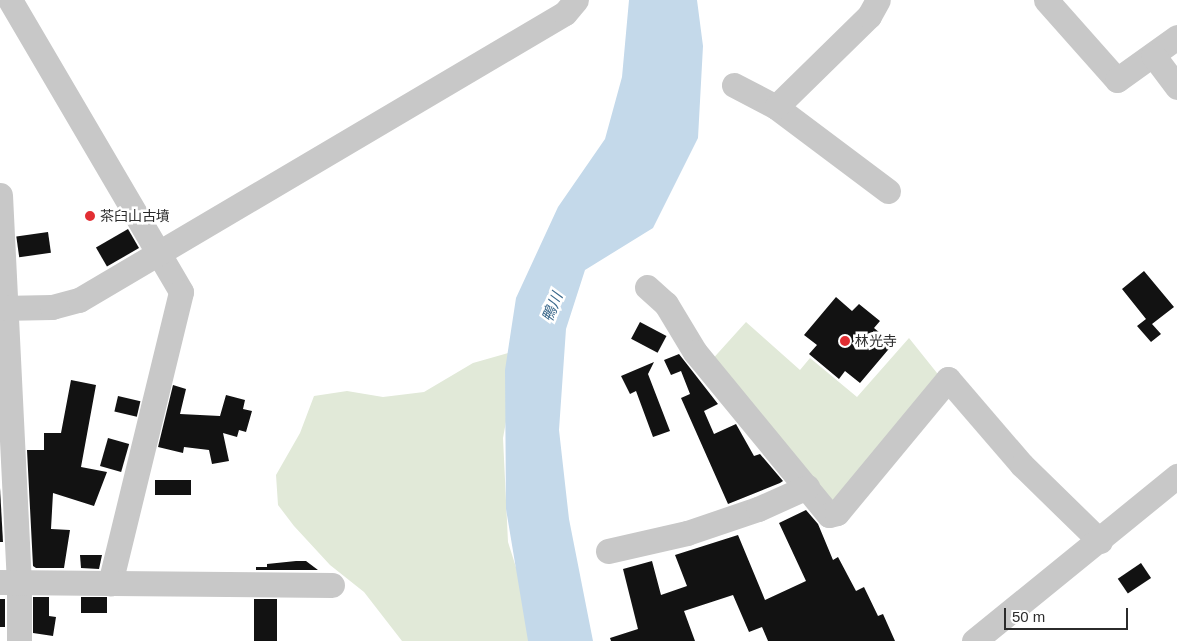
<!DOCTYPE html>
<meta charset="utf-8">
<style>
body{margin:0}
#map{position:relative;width:1177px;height:641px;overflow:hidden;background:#fff;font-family:Arial,"Noto Sans JP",sans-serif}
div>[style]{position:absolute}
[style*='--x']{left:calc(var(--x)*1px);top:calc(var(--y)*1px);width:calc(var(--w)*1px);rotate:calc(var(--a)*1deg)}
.green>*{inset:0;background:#e1e9d8}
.water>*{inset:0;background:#c4d9ea}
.building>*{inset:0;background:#121212;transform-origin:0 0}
.minor>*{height:25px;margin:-12.5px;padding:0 12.5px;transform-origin:12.5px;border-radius:12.5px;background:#c8c8c8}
.dots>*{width:14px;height:14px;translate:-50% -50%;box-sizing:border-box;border:2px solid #fff;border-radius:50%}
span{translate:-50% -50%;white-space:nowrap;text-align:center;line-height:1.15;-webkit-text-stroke:5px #fff;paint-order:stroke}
.poi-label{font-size:14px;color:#2b2b2b}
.left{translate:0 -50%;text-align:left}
.water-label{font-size:15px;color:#3c698b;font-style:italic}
.scale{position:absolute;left:1004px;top:608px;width:124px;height:22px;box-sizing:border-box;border:2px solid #2b2b2b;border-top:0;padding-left:6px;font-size:15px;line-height:18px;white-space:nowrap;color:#2b2b2b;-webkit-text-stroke:4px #fff;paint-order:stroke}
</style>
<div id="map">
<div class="green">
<div style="clip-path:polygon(746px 322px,800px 370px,810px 358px,857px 397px,909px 338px,941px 378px,833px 505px,709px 363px)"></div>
<div style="clip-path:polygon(519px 350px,503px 438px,508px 542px,526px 599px,532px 641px,402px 641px,364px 592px,330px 565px,294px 526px,278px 505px,276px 475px,300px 433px,314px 396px,347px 391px,383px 397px,424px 392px,473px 363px)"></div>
</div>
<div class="water">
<div style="clip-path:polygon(629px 0,697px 0,703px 46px,698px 138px,653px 228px,585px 270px,566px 329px,559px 430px,569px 519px,593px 641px,528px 641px,506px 509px,505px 370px,516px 298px,558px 207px,605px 139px,622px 77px)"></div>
</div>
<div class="building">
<div style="left:128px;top:229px;width:22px;height:37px;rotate:60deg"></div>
<div style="left:48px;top:232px;width:21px;height:32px;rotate:82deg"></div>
<div style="clip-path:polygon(1144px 271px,1174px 307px,1152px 324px,1161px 334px,1151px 342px,1137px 326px,1146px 319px,1122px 289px)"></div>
<div style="clip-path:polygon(836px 297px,852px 311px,859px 304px,880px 321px,874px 328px,893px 344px,860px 383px,845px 371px,839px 379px,809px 354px,817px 345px,804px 335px)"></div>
<div style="left:640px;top:322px;width:30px;height:19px;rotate:28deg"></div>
<div style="clip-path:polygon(679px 354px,718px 404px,704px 411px,714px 434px,736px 424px,754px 456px,760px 454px,783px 481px,780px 483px,728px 504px,681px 398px,690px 394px,681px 371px,671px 375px,664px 360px)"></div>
<div style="clip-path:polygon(654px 362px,648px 374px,670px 431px,653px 437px,636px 391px,630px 394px,621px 376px)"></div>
<div style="clip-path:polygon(71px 380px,96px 385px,81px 467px,107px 472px,94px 506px,53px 493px,51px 529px,70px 530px,64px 568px,36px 568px,33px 566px,27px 450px,44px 450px,44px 433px,61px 433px)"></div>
<div style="clip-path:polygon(173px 385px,186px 389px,180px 414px,220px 416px,226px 395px,245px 400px,243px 409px,252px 411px,246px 432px,239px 430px,237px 437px,223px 433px,229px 461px,212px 464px,209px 450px,184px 447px,183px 453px,158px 447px)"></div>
<div style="left:118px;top:396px;width:23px;height:16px;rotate:13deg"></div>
<div style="left:108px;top:438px;width:22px;height:29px;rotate:16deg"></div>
<div style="left:191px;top:480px;width:15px;height:36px;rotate:90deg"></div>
<div style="clip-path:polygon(0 488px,3px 542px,0 542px)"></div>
<div style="clip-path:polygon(806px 510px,818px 524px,833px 560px,838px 557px,856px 591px,864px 587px,878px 616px,883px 614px,895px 641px,768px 641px,762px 627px,749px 632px,733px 595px,684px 611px,695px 641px,611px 641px,610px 638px,638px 629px,623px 569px,652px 561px,661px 595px,687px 586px,675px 555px,738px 535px,765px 600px,806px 581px,779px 523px)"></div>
<div style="clip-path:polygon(80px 555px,102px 555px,99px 569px,81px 568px)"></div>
<div style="clip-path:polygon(296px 561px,306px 561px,318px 570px,256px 570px,256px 567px,267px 567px,267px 564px)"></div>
<div style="left:1141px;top:563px;width:18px;height:28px;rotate:56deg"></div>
<div style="clip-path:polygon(33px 597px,49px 597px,49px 616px,56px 617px,53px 636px,33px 633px)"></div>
<div style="left:81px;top:597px;width:26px;height:16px"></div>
<div style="left:0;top:599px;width:5px;height:28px"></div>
<div style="left:254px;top:599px;width:23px;height:42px"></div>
</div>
<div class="minor">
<div style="--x:10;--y:0;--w:338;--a:59.6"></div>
<div style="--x:181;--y:292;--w:300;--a:103.7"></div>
<div style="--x:1046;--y:0;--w:107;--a:48.4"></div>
<div style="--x:1117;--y:80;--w:74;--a:-35.6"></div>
<div style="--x:1153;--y:55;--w:40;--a:53"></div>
<div style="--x:734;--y:85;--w:47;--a:27.6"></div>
<div style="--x:776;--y:107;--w:140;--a:36.9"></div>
<div style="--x:776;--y:107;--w:130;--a:-44.4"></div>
<div style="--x:869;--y:16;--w:18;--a:-61"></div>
<div style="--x:0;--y:195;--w:387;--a:87.2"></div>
<div style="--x:19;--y:582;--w:59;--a:90"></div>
<div style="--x:647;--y:287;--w:25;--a:42"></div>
<div style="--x:666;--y:304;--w:56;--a:58.9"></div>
<div style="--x:695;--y:352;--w:211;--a:50.6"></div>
<div style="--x:829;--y:515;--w:8;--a:-14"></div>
<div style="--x:837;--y:513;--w:174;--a:-50.4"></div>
<div style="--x:948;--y:379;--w:113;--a:49.3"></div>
<div style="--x:1022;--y:465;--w:109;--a:44.3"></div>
<div style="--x:0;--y:308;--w:52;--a:-1.1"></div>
<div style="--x:52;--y:307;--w:28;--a:-15"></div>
<div style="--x:79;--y:300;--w:564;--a:-30.56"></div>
<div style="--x:565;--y:13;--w:17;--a:-50"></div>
<div style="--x:608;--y:551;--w:81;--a:-12.8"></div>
<div style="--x:687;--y:533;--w:75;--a:-18.7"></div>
<div style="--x:758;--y:509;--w:54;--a:-24.2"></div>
<div style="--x:0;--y:582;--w:332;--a:0.5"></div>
<div style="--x:974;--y:641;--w:262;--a:-39.1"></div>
</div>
<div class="dots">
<div style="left:90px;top:216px;background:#e22e33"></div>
<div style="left:845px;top:341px;background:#e22e33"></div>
</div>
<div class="poi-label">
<span class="left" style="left:100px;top:216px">茶臼山古墳</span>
<span class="left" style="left:855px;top:341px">林光寺</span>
</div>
<div class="water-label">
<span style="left:552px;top:307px;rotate:-68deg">鴨川</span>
</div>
<div class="scale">50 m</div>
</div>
